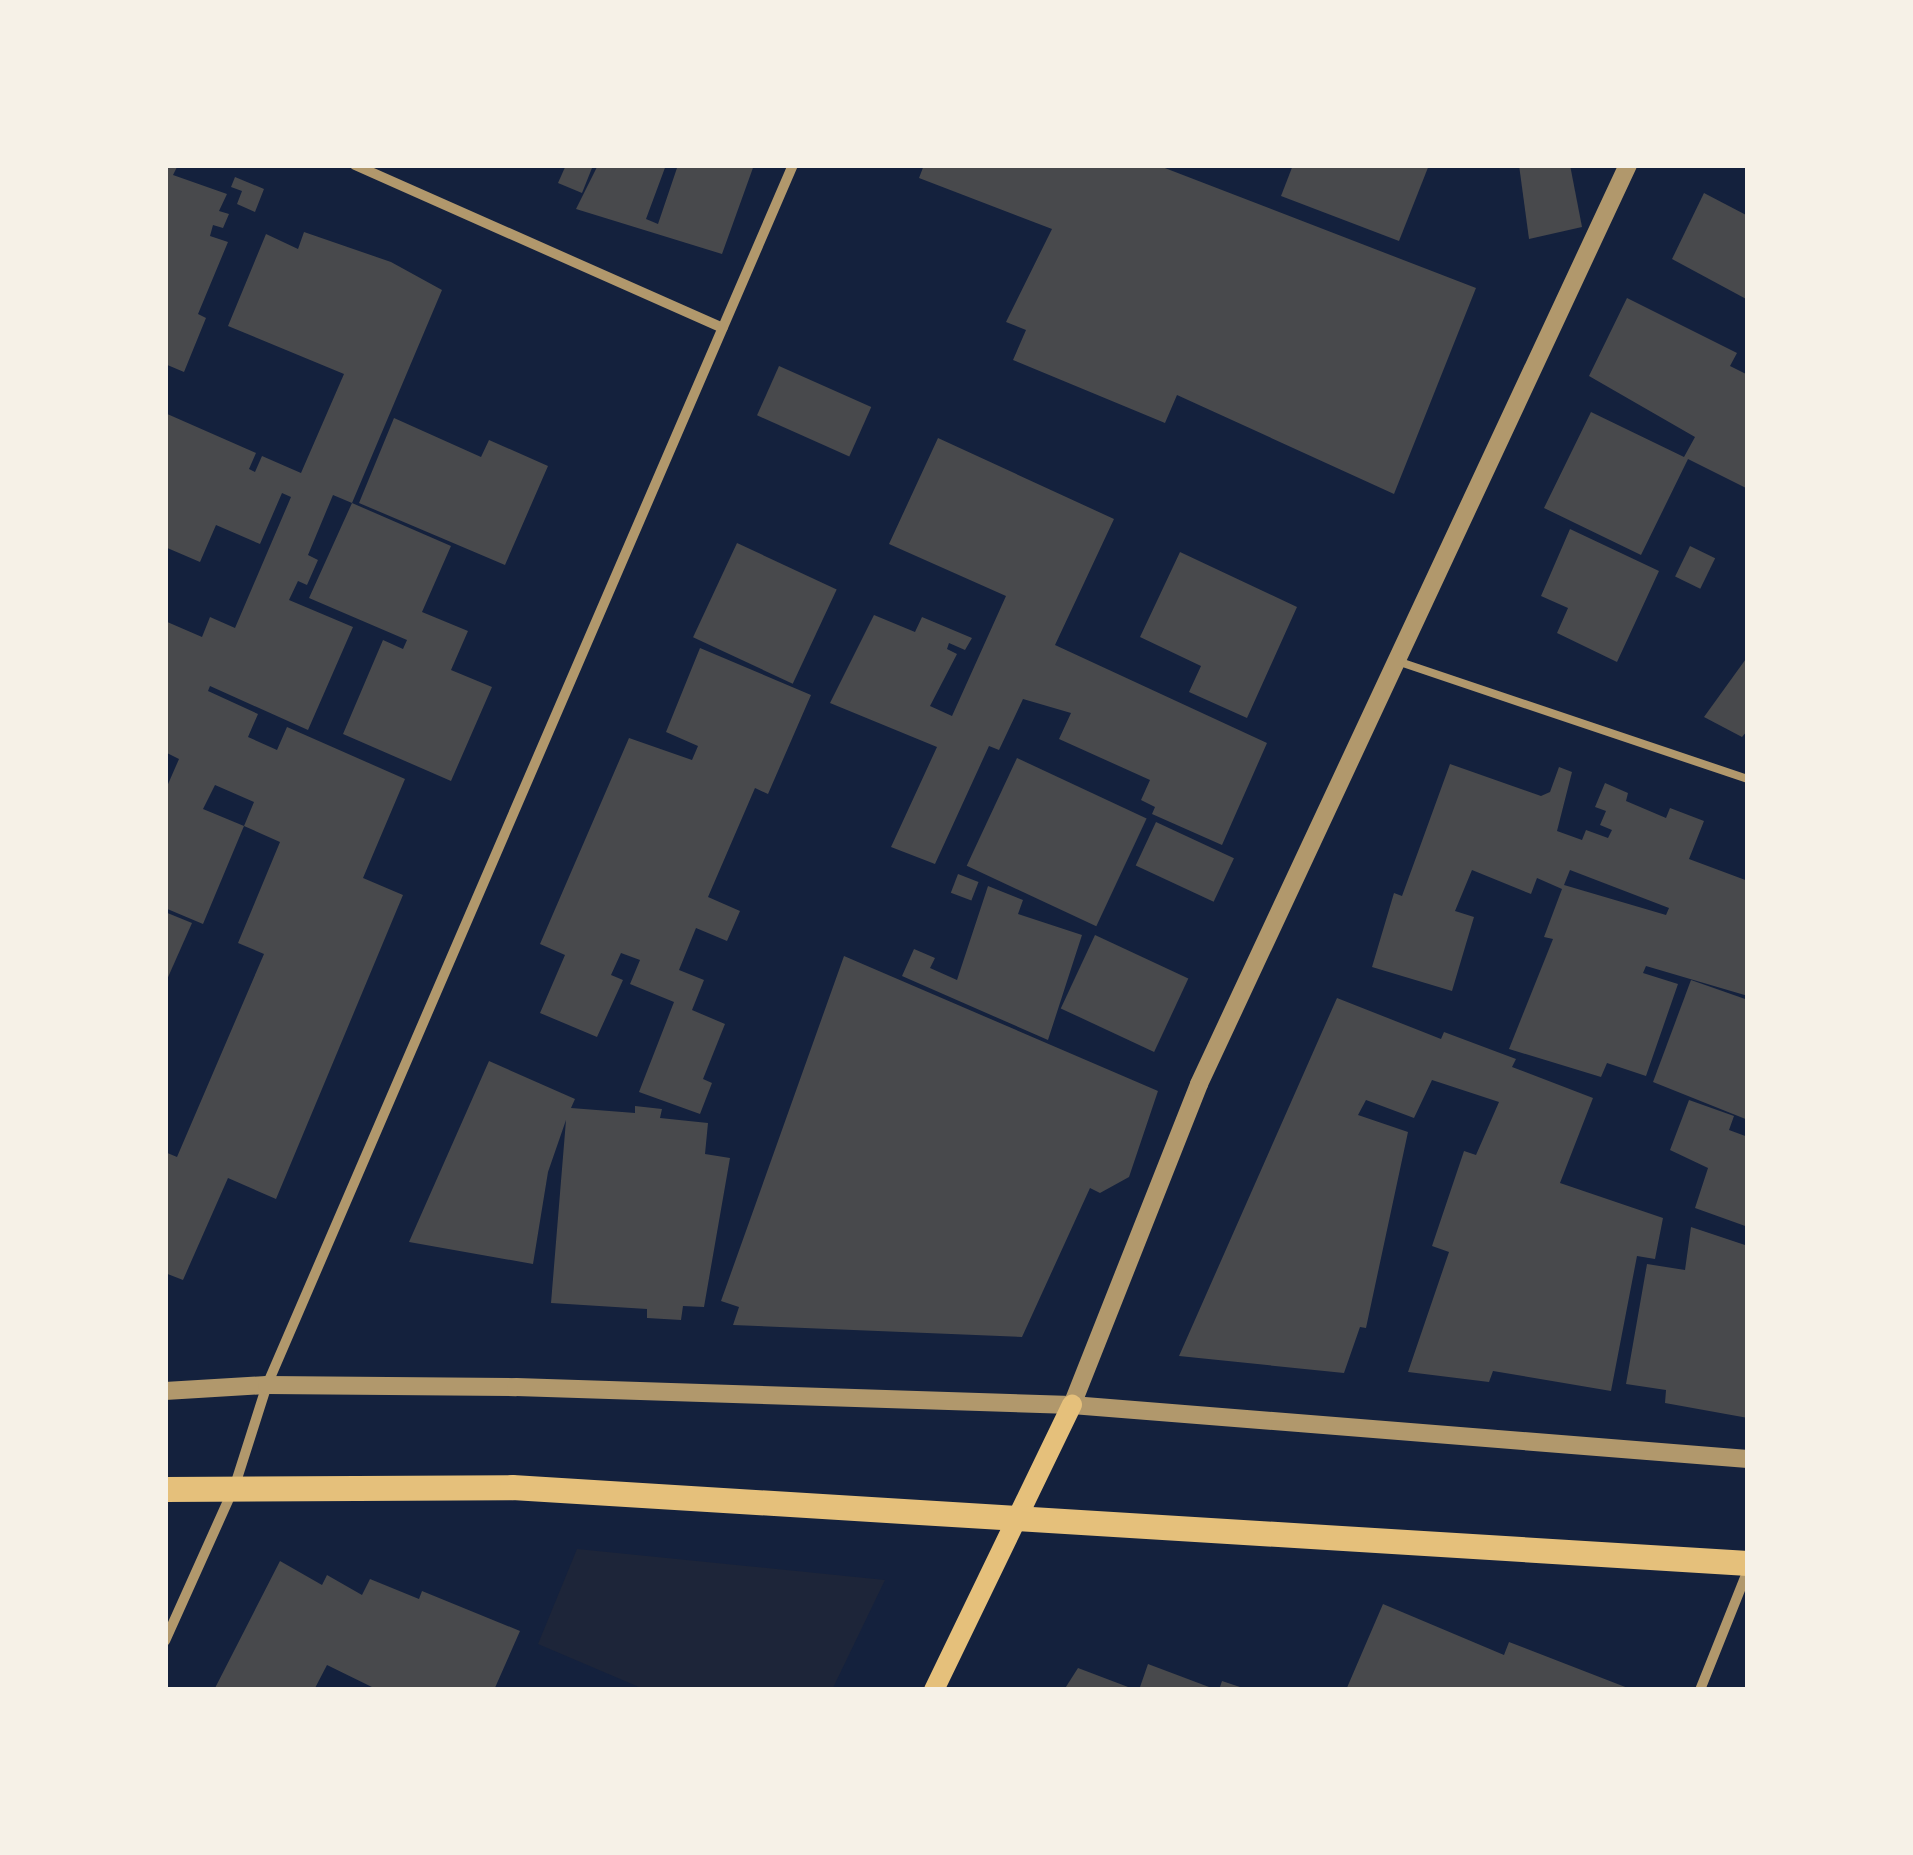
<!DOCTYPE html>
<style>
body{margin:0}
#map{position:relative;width:1913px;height:1855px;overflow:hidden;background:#14213d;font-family:"Varela Round",sans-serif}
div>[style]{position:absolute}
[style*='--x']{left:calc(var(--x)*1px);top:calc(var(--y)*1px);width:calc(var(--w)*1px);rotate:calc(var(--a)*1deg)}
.green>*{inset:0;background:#1d2539}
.building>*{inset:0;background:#48494c;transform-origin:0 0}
.service>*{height:8px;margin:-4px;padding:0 4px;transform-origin:4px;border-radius:4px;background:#b1986c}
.minor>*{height:10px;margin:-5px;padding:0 5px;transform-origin:5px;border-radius:5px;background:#b1986c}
.tertiary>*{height:18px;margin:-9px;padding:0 9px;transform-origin:9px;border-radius:9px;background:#b1986c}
.secondary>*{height:20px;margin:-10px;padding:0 10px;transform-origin:10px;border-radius:10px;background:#e5c07b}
.primary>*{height:25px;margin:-12.5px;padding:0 12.5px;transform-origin:12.5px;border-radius:12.5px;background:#e5c07b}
span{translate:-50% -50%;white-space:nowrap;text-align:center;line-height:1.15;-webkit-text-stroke:10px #f6f1e7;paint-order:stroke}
.frame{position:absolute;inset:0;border:168px solid #f6f1e7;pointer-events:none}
</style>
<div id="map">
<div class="green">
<div style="clip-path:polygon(577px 1549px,885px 1580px,832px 1690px,646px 1690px,538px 1644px)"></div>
</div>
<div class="building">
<div style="clip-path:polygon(165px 165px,177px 167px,173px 175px,227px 194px,219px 211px,229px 214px,223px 228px,213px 225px,210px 236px,228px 242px,198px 314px,206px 318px,184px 372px,165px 364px)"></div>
<div style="clip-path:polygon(566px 165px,592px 168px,582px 193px,558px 183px)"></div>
<div style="clip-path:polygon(598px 165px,666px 165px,646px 219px,658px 224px,678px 165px,754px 165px,722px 254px,576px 209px)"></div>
<div style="clip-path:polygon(924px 165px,1157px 165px,1476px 288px,1394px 494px,1177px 395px,1165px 423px,1013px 360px,1026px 330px,1006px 322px,1052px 229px,919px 178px)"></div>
<div style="clip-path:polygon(1293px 165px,1429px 165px,1399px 241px,1281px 196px)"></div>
<div style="clip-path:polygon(1519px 165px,1570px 165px,1582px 227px,1529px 239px)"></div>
<div style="clip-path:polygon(235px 177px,264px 189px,255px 212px,237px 204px,242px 191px,231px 187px)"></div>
<div style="clip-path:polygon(1704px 193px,1748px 216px,1748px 300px,1672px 259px)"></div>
<div style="clip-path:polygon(304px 232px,391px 262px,442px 290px,352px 503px,333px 495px,308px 555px,318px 560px,307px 585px,298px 581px,289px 600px,353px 627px,308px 730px,210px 686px,208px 691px,258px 714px,248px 737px,277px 750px,287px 727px,405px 779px,363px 878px,403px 895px,276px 1199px,228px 1178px,183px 1280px,165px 1273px,165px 1152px,177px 1157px,264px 954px,238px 943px,280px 842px,244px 826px,254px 802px,215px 785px,203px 809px,244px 826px,203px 924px,165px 908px,165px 791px,179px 759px,165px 752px,165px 621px,202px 637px,210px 617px,235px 628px,291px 497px,282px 493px,260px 544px,216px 525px,200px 562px,165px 547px,165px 413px,256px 453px,249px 469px,255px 472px,262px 456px,301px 473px,344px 374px,228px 326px,266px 234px,298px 249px)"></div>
<div style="clip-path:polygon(1627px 298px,1737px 353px,1730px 366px,1748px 375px,1748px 489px,1688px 459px,1641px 555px,1544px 508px,1591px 412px,1684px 457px,1695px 437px,1589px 376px)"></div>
<div style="left:779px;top:366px;width:101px;height:54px;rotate:24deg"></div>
<div style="clip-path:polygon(394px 418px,481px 457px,489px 440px,548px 466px,505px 565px,359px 503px)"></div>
<div style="clip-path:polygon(938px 438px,1114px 519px,1055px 645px,1267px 743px,1222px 845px,1152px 814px,1155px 807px,1141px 800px,1150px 780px,1059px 739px,1071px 713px,1023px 699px,999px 750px,989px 746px,935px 864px,891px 847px,937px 747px,830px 703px,874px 615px,915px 632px,922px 617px,972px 638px,965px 650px,949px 643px,947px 649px,957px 654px,930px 706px,952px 716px,1006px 596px,889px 544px)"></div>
<div style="clip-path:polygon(352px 503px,451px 546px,422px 612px,468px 631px,451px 670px,492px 687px,451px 781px,343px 734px,383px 640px,403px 649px,407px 640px,309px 598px)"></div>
<div style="clip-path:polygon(1570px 529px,1659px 571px,1617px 662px,1557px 633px,1568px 608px,1541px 596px)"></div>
<div style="left:737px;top:543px;width:110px;height:104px;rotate:25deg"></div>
<div style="left:1690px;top:546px;width:28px;height:34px;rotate:26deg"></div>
<div style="clip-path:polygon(1180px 552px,1297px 607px,1247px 718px,1189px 692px,1201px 666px,1140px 637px)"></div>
<div style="clip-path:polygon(700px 648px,811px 695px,768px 794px,755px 788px,708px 897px,740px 911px,727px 941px,696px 928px,679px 970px,704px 980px,692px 1010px,725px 1024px,703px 1079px,712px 1083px,700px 1114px,639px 1092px,674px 1002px,630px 984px,640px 960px,621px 953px,611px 975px,623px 980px,597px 1037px,540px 1013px,565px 955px,540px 944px,629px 738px,692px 760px,698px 746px,666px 732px)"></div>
<div style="clip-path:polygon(1748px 656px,1748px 730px,1742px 737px,1704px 717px)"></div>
<div style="left:1017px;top:758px;width:143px;height:119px;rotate:25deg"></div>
<div style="clip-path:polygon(evenodd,1450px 764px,1541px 796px,1550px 792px,1559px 767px,1572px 772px,1557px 831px,1582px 840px,1586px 830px,1608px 838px,1612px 830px,1600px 825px,1606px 811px,1595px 807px,1605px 783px,1628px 793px,1626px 801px,1666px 818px,1670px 808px,1704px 821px,1689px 859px,1748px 881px,1748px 996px,1646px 966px,1643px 973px,1678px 984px,1646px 1076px,1607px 1063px,1601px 1077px,1509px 1049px,1553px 939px,1544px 937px,1562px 889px,1537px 878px,1531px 894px,1472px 870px,1455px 911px,1474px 917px,1452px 991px,1372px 967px,1394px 893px,1402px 896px,1450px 764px,1570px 870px,1669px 908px,1666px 915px,1564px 885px,1570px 870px)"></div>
<div style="left:1156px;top:822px;width:86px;height:48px;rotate:25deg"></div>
<div style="left:958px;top:874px;width:22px;height:20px;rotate:21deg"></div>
<div style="clip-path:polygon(988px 886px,1023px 900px,1018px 914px,1082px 935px,1048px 1040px,902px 976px,914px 949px,935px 958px,930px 968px,957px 980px)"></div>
<div style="clip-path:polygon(165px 912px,192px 923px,165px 984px)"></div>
<div style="left:1095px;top:935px;width:103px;height:81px;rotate:25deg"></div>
<div style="clip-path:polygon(844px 956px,1158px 1091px,1129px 1177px,1100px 1193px,1090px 1188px,1022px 1337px,733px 1325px,739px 1307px,721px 1301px)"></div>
<div style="clip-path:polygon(1691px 980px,1748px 1000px,1748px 1120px,1653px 1082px)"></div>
<div style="clip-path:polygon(1337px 998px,1441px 1039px,1444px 1032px,1516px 1059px,1512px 1067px,1593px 1098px,1560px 1183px,1663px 1218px,1655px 1259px,1637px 1256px,1611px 1391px,1493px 1371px,1489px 1382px,1408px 1372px,1449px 1252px,1432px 1246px,1464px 1151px,1476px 1155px,1499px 1102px,1432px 1080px,1414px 1118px,1366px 1100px,1358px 1115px,1408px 1132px,1366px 1328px,1360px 1327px,1344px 1373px,1179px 1356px)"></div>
<div style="clip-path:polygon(489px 1061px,575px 1099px,571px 1108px,635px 1113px,635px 1106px,662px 1109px,660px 1118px,708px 1123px,705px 1154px,730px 1158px,704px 1307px,683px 1306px,681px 1320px,647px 1318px,647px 1309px,551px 1303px,566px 1120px,548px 1172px,533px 1264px,409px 1242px)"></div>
<div style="clip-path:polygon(1689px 1100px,1734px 1116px,1729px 1130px,1748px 1137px,1748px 1227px,1695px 1208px,1708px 1168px,1670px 1150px)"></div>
<div style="clip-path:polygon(1691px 1227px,1748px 1246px,1748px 1418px,1665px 1403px,1666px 1390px,1626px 1384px,1647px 1264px,1685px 1270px)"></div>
<div style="clip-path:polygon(280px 1561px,322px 1585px,327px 1575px,362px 1595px,370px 1579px,419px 1599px,422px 1591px,520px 1631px,494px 1690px,378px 1690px,327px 1665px,314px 1690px,214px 1690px)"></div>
<div style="clip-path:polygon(1383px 1604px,1504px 1655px,1509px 1642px,1633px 1690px,1346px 1690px)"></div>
<div style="clip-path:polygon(1148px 1664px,1217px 1690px,1139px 1690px)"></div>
<div style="clip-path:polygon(1078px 1668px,1136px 1690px,1064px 1690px)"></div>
<div style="clip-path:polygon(1222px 1681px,1246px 1689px,1246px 1690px,1219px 1690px)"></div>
</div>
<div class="service">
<div style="--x:1397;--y:661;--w:370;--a:18.6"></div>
</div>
<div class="minor">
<div style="--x:355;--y:165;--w:402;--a:23.9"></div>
<div style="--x:165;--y:1641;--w:171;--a:-65.8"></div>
<div style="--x:235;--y:1485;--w:105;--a:-72.3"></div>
<div style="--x:267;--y:1385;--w:1329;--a:-66.68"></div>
<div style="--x:1700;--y:1690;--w:129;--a:-68.2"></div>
</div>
<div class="tertiary">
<div style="--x:165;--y:1391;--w:102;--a:-3.4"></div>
<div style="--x:267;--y:1385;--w:249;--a:0.5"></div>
<div style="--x:516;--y:1387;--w:556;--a:1.85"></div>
<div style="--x:1072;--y:1405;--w:678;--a:4.57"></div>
<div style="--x:1072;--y:1405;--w:345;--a:-68.4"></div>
<div style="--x:1199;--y:1084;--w:1014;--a:-64.98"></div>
</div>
<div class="secondary">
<div style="--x:934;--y:1690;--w:317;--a:-64.2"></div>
</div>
<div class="primary">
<div style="--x:165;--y:1489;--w:347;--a:-0.3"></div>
<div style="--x:512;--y:1487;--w:1238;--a:3.52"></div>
</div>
<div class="frame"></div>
</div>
